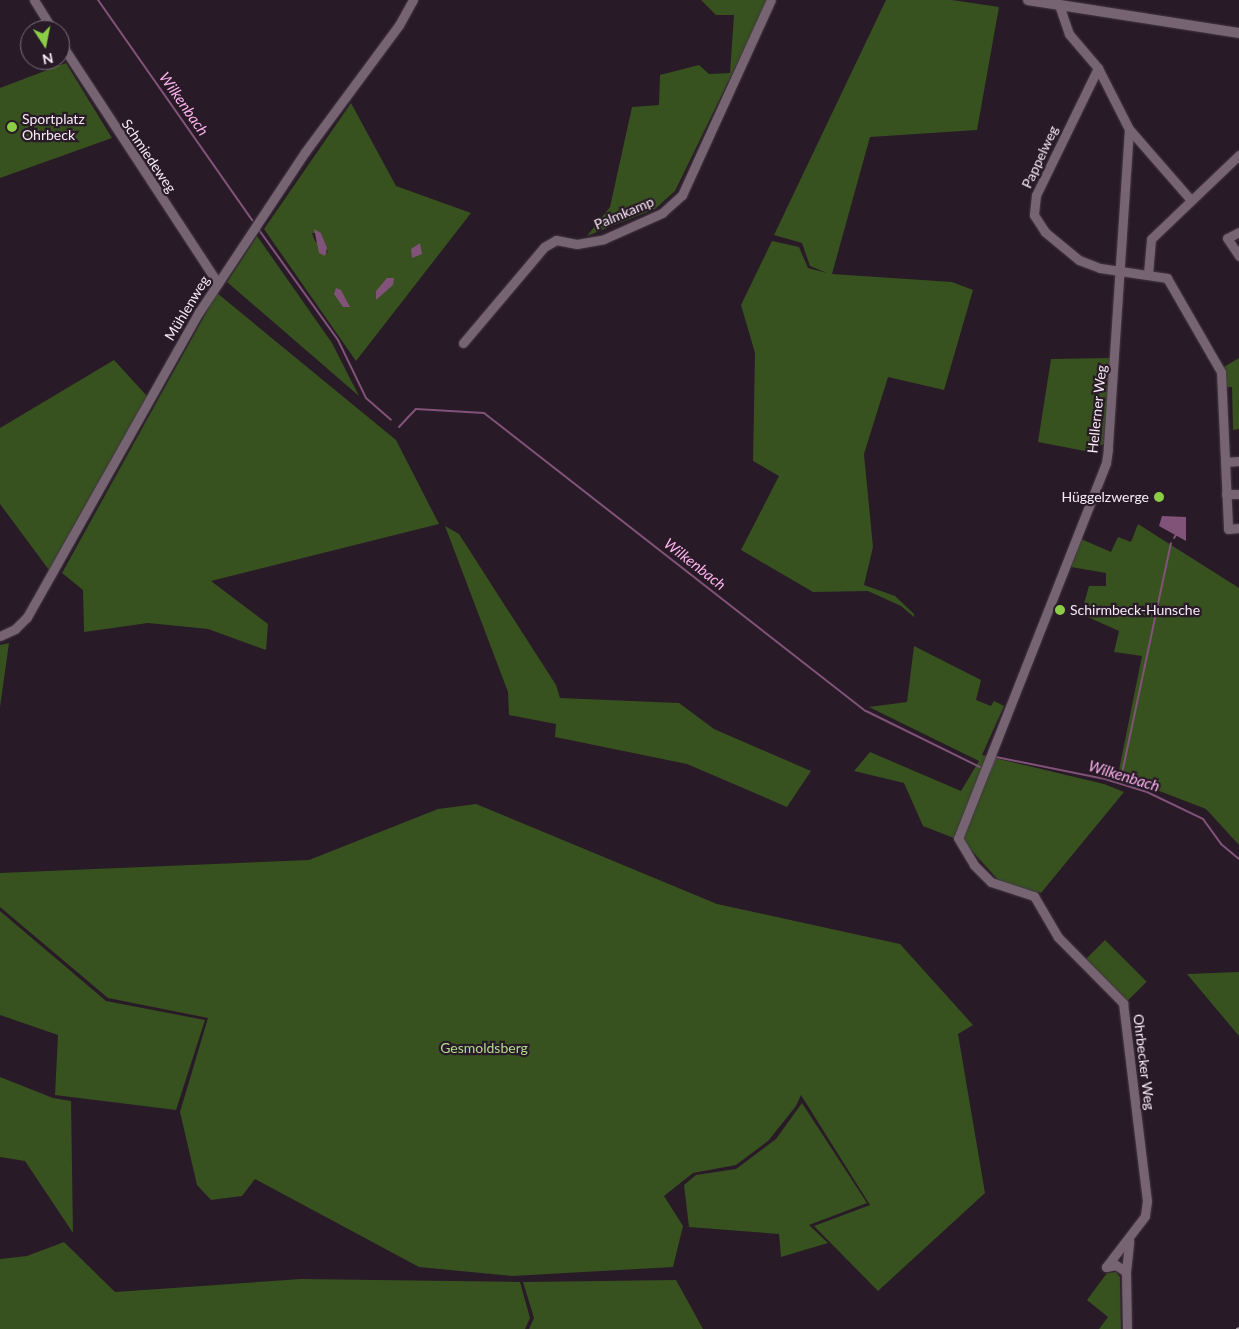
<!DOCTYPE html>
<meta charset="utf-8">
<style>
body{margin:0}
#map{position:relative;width:1239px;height:1329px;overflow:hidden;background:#291a27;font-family:Lato,sans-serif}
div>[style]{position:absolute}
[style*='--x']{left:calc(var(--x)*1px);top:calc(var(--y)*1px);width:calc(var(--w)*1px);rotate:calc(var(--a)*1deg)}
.green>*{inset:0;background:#37511f;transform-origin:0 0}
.water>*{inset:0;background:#815379}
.stream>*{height:2px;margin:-1px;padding:0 1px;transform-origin:1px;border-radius:1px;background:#815379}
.roads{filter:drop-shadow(0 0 1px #443842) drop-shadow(0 0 1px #443842)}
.minor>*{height:9px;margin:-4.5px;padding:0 4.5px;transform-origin:4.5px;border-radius:4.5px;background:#766472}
.tertiary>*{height:10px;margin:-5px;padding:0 5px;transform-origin:5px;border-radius:5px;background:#766472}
.rail>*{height:2px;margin:-1px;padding:0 1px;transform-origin:1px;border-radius:1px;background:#ab9fa8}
.dots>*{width:14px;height:14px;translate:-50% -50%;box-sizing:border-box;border:2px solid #291a27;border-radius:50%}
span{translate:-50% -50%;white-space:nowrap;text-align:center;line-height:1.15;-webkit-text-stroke:4.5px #291a27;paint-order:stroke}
.poi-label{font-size:14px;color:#f7ecf4}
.left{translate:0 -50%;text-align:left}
.right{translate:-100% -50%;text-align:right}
.street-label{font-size:14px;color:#f7ecf4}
.park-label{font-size:14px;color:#b2dd8f}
.water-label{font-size:15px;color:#fcb4ef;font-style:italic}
.north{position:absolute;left:20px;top:20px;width:50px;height:50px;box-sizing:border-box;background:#291a27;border:1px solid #7b6e79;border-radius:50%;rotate:169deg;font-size:14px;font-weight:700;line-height:20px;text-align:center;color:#f7ecf4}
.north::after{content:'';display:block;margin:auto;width:18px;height:22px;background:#8bce46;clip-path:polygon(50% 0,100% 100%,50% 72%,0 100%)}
</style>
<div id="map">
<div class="green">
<div style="clip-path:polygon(701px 0,768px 0,675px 191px,655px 209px,587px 236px,610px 207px,632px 107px,659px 105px,660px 75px,699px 65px,709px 74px,730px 73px,734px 15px,716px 15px)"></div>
<div style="clip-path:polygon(886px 0,952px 0,999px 7px,977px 130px,870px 137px,832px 274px,952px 282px,973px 290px,944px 390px,888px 377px,864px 454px,873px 547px,864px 585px,895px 596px,914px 614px,914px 617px,901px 606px,868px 591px,813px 592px,741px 550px,779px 476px,753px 461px,755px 353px,741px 305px,772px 241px,799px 247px,808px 268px,827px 273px,810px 266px,802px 243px,774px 235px)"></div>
<div style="clip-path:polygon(66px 63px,112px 138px,0 178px,0 88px)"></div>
<div style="clip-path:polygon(evenodd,351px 103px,396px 186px,471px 213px,356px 361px,264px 229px,351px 103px,312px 233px,321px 233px,328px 253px,315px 241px,312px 233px)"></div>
<div style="clip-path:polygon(257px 236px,332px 343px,359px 396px,227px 282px)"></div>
<div style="clip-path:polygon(217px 293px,396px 440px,439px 524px,211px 581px,268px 624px,266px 650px,208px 629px,148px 623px,84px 632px,83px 590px,62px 573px)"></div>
<div style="clip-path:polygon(1110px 358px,1104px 444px,1085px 451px,1038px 442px,1051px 359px)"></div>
<div style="clip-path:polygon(1239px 358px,1239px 429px,1233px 430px,1232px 387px,1225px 387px,1222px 368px)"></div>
<div style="clip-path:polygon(114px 360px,147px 396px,49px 570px,0 504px,0 428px)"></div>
<div style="clip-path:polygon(1138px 524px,1239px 588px,1239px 845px,1206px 809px,1118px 775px,1142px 656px,1114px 652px,1119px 631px,1081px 614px,1089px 586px,1106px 586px,1106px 573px,1071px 567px,1081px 539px,1111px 552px,1118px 537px,1131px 542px)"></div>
<div style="clip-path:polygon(445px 526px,459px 534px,556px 685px,560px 698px,679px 703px,714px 729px,811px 771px,787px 807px,687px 764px,555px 737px,556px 724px,509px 715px,508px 692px)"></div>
<div style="clip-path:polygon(9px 643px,0 707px,0 645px)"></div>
<div style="clip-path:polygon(914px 646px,981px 680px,976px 700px,991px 706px,994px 701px,1004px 706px,982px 755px,1104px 784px,1124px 792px,1041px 893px,1000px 882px,964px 842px,923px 826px,904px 783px,854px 771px,870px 752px,961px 791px,979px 761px,869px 707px,907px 702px)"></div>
<div style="clip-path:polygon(476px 804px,717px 904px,900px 944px,973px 1025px,958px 1034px,985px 1193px,878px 1291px,814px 1226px,870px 1205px,801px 1095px,796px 1106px,768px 1141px,736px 1165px,693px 1173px,664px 1196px,683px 1226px,673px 1267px,512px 1276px,419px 1267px,255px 1179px,242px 1196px,211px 1200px,197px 1185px,180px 1112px,208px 1018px,108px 998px,0 907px,0 873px,309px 860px,438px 809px)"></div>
<div style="clip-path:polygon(0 911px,106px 1001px,205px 1020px,176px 1110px,55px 1095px,58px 1035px,0 1015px)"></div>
<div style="left:1105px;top:940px;width:59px;height:27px;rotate:45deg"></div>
<div style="clip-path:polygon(1239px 972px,1239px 1036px,1187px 974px)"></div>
<div style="clip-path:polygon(0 1077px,53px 1098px,71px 1101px,73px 1233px,25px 1161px,0 1157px)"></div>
<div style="clip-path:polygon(802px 1103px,867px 1203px,809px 1225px,828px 1243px,781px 1257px,779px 1234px,689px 1227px,684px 1185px,696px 1175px,736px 1169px,776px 1139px)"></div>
<div style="clip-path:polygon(64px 1242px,115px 1292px,301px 1279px,520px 1282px,530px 1318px,525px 1329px,0 1329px,0 1259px,27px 1256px)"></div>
<div style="clip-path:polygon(1116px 1272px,1120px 1277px,1121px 1329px,1099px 1329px,1108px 1317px,1087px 1300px,1107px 1273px)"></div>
<div style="clip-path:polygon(676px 1280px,703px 1329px,529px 1329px,534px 1318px,523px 1282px)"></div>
</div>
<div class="water">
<div style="clip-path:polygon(314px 229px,321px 233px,327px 248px,325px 256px,319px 253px)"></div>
<div style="clip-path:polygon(420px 243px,422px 254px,412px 258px,411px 249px)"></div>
<div style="clip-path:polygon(387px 278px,394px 278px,393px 285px,376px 300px,376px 291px)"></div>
<div style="clip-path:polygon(336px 288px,341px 290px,350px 307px,343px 307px,334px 294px)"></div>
<div style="clip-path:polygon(1162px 516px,1186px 517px,1186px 541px,1159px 526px)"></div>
</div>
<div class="stream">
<div style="--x:98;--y:0;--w:269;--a:55"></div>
<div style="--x:259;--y:230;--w:135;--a:54.3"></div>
<div style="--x:338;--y:340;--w:64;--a:64.2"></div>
<div style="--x:366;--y:398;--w:33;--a:41"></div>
<div style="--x:399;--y:427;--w:25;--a:-47"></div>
<div style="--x:416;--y:409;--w:68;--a:3.4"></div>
<div style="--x:484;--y:413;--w:484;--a:38"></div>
<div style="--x:866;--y:711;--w:127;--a:26.2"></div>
<div style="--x:1174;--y:538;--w:4;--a:-56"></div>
<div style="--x:990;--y:771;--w:15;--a:-67"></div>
<div style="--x:996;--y:757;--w:111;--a:11.4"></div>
<div style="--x:1105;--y:779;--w:44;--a:17.2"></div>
<div style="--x:1147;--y:792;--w:62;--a:25.7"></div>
<div style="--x:1203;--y:819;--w:31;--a:54"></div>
<div style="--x:1221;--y:844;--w:23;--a:40"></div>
<div style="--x:1121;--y:778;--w:240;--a:-78"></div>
</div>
<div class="roads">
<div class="minor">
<div style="--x:34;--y:0;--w:36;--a:58"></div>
<div style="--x:1059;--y:5;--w:31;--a:71"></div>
<div style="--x:1069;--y:34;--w:45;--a:49.5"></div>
<div style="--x:1098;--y:68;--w:68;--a:63.1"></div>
<div style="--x:1129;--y:129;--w:321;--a:93.8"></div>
<div style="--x:1108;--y:449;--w:14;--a:98"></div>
<div style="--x:1106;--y:463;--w:403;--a:111.5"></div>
<div style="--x:958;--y:838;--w:31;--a:59"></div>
<div style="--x:974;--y:865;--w:24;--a:45"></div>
<div style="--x:991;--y:882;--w:45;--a:18"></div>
<div style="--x:1034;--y:896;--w:48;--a:59.7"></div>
<div style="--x:1058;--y:937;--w:93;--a:45.4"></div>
<div style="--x:1123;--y:1003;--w:199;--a:83.1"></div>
<div style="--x:1147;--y:1201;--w:15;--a:98"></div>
<div style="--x:1145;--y:1216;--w:64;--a:127.4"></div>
<div style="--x:60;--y:42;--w:288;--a:56.8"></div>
<div style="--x:1098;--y:68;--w:141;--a:116"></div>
<div style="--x:1036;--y:195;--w:20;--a:96"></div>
<div style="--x:1034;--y:215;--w:20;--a:57"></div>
<div style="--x:1045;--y:232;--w:44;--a:39.5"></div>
<div style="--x:1079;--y:260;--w:22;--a:21"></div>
<div style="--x:1100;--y:268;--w:68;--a:8.5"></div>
<div style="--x:1167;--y:278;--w:108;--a:60.1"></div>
<div style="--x:1221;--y:372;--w:157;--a:87.4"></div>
<div style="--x:1228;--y:529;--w:11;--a:-5"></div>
<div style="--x:1129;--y:129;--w:94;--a:48.9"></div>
<div style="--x:1239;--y:232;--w:13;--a:153"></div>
<div style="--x:1227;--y:238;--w:22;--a:56"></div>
<div style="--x:1148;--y:274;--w:35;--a:-85"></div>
<div style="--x:1151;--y:239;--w:122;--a:-43.7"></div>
<div style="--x:463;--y:343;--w:126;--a:-49.8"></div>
<div style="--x:544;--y:247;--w:14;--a:-30"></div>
<div style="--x:556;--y:240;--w:21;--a:11"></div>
<div style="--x:577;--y:244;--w:27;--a:-10"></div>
<div style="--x:604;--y:239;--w:64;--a:-24.1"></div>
<div style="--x:662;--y:213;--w:27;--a:-42"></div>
<div style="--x:682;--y:195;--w:214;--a:-65.5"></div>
<div style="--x:1225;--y:462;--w:14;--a:-4"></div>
<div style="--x:1226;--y:494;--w:13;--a:0"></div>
<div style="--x:0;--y:636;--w:17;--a:-25"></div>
<div style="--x:15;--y:629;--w:17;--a:-45"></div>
<div style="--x:27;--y:617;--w:350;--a:-60.6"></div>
<div style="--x:199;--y:312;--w:192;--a:-56.5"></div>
<div style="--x:305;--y:152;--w:158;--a:-53.5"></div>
<div style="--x:399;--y:25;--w:29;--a:-61"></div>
<div style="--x:1106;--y:1267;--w:10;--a:-11"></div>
<div style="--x:1116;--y:1265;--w:12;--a:35"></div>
<div style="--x:1126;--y:1272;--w:57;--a:89"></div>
<div style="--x:1126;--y:1272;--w:31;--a:-84"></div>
</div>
<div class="tertiary">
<div style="--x:1028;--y:0;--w:214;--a:8.9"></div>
</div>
</div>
<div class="rail">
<div style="--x:1237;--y:1329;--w:2;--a:-27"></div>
</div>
<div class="dots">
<div style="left:12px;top:127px;background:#8bce46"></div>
<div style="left:1159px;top:497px;background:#8bce46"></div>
<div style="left:1060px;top:610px;background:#8bce46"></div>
</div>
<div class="poi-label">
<span class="left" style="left:22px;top:127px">Sportplatz<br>Ohrbeck</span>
<span class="right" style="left:1149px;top:497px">Hüggelzwerge</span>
<span class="left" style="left:1070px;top:610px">Schirmbeck-Hunsche</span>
</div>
<div class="street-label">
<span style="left:149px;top:156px;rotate:56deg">Schmiedeweg</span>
<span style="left:1040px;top:157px;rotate:-65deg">Pappelweg</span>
<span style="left:624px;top:213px;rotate:-23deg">Palmkamp</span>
<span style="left:187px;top:308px;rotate:-59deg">Mühlenweg</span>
<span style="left:1097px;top:409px;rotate:-84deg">Hellerner Weg</span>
<span style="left:1144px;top:1062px;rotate:83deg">Ohrbecker Weg</span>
</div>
<div class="park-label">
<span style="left:484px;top:1048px">Gesmoldsberg</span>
</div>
<div class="water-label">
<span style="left:184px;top:104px;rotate:55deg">Wilkenbach</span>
<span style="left:695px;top:564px;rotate:38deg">Wilkenbach</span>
<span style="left:1124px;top:776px;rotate:17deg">Wilkenbach</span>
</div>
<div class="north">N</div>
</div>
